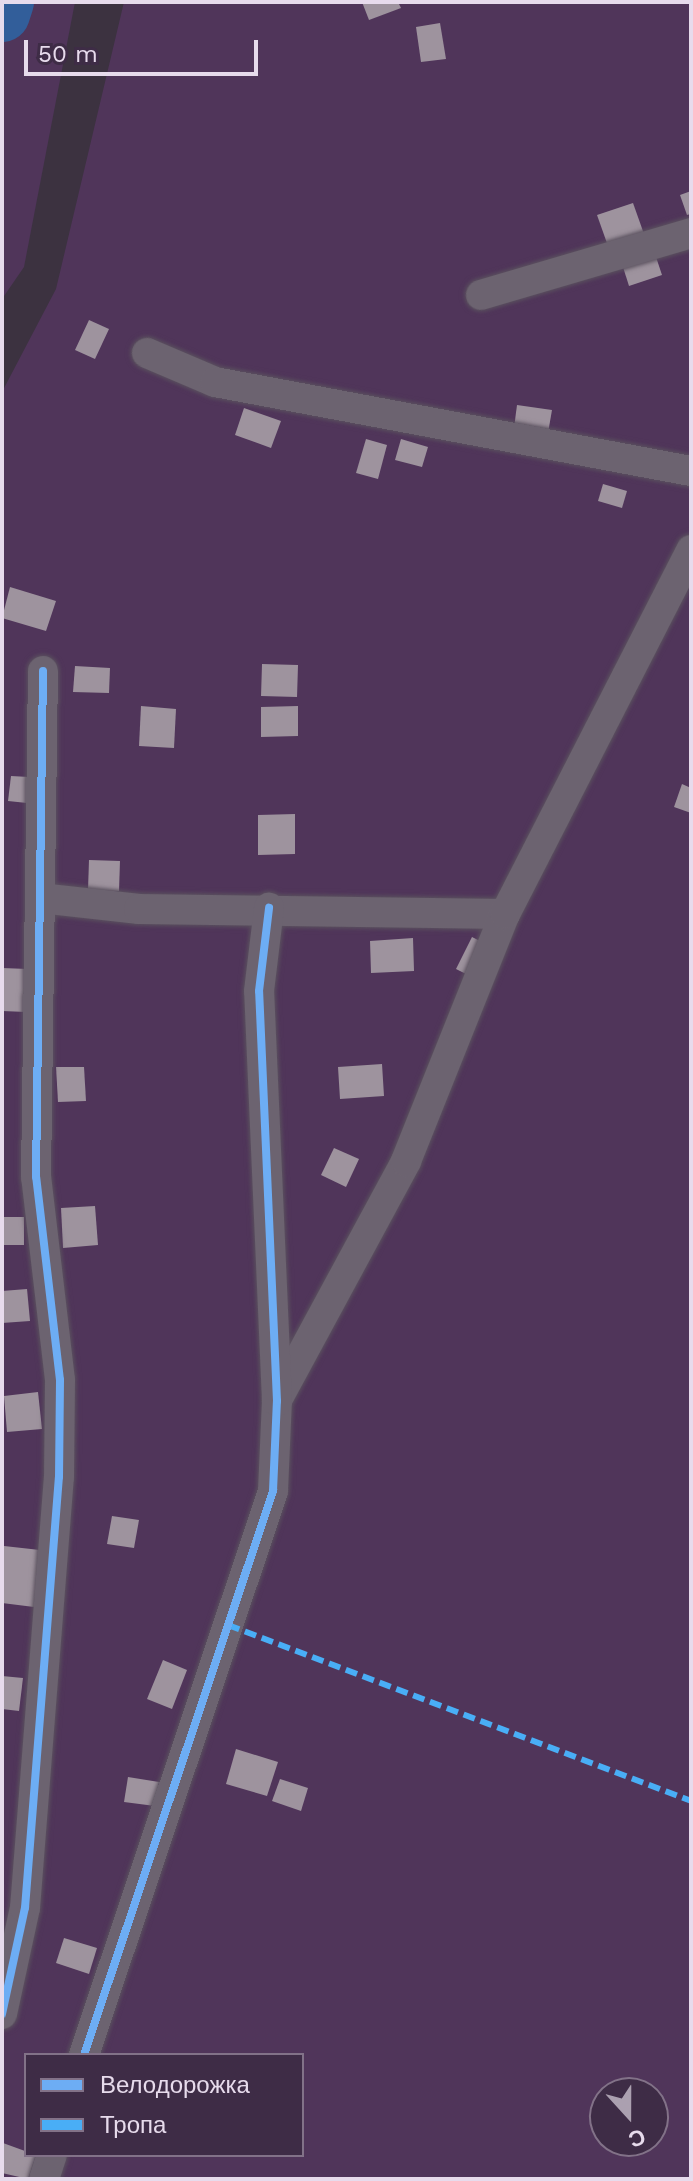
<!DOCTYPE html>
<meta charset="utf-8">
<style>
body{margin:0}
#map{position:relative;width:693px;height:2181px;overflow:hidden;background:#3c3240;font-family:"Work Sans",sans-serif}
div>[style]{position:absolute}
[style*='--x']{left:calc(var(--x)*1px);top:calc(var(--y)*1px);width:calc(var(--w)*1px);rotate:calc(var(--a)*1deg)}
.green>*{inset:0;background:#50355a}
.river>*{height:56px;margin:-28px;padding:0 28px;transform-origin:28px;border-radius:28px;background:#325e9a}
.building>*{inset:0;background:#9e939e}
.roads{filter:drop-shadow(0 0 2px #5a515e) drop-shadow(0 0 2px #5a515e)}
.street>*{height:30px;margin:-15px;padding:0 15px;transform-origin:15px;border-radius:15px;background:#6c6370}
.quiet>*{height:6px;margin-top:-3px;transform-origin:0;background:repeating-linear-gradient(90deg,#49aef6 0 12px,transparent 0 18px)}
.cycleway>*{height:8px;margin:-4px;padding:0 4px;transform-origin:4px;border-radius:4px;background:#6dadf4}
span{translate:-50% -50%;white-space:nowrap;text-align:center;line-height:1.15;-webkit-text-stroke:8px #3e2c46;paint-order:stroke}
.frame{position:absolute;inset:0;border:4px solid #e7dbec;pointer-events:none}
.legend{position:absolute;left:24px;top:2053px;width:280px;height:104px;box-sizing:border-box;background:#3e2c46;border:2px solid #827288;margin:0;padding:10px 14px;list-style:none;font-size:24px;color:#e7dbec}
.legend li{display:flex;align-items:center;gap:16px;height:40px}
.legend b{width:40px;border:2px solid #827288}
.north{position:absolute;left:589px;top:2077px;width:80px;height:80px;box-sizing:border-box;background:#3e2c46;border:2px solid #827288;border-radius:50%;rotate:159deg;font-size:22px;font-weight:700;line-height:32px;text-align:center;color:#e7dbec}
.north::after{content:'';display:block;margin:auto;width:28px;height:36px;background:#aba0b0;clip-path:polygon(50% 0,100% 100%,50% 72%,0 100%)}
.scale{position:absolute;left:24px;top:40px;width:234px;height:36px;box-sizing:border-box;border:4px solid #e7dbec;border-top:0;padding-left:10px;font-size:24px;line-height:28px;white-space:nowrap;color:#e7dbec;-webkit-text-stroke:6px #3e2c46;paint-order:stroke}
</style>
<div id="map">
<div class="green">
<i style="clip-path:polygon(2px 2px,75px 2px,24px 267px,2px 299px)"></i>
<i style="clip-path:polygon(evenodd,124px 2px,691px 2px,691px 2179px,2px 2179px,2px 392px,56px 289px,124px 2px,26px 2055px,302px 2055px,302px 2155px,26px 2155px,26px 2055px,124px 2px,605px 2093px,653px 2093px,653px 2141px,605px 2141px,605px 2093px)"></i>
</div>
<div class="river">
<i style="--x:2;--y:14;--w:13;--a:-72"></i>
</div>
<div class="building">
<i style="clip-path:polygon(362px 2px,398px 2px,401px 8px,369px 20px)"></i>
<i style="clip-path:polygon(440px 23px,446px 59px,421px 62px,416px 27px)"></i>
<i style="clip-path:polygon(691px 191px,691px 214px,687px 215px,680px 195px)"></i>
<i style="clip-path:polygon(633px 203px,644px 234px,608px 246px,597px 215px)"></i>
<i style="clip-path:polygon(656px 257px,662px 275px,629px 286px,623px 267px)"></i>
<i style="clip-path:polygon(89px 320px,109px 329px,95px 359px,75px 350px)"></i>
<i style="clip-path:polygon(517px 405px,552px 410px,548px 433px,514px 428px)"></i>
<i style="clip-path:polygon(244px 408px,281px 421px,271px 448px,235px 435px)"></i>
<i style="clip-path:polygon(366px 439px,387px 445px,378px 479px,356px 473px)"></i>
<i style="clip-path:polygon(401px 439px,428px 447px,422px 467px,395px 460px)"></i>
<i style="clip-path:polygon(603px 484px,627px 491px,622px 508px,598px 501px)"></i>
<i style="clip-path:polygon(10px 587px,56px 601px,46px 631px,2px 618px)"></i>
<i style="clip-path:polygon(262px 664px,298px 665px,297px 697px,261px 696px)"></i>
<i style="clip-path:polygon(75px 666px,110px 668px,109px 693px,73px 692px)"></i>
<i style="clip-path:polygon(141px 706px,176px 709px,174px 748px,139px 746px)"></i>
<i style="clip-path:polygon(298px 706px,298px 736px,261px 737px,261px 707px)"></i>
<i style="clip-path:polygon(11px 776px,29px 777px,27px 803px,8px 801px)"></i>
<i style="clip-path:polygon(682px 784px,691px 788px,691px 813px,674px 807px)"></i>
<i style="clip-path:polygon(295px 814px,295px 854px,258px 855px,258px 815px)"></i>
<i style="clip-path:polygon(89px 860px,120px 861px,119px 891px,88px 890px)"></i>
<i style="clip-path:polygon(472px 937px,486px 944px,470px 976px,456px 969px)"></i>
<i style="clip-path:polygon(413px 938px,414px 971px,371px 973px,370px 941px)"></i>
<i style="clip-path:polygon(2px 968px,28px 969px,26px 1012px,2px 1011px)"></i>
<i style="clip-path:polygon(382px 1064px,384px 1096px,340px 1099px,338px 1067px)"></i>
<i style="clip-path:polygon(56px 1067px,84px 1067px,86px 1101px,58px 1102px)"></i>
<i style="clip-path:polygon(334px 1148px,359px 1159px,346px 1187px,321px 1175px)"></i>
<i style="clip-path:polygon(95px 1206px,98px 1245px,63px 1248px,61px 1208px)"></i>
<i style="clip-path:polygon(2px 1217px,24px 1217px,24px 1245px,2px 1245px)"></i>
<i style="clip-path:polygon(27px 1289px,30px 1321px,2px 1323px,2px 1291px)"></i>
<i style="clip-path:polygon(38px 1392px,42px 1429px,7px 1432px,4px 1396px)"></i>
<i style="clip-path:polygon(112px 1516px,139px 1520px,134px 1548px,107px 1544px)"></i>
<i style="clip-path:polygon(4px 1546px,40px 1550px,34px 1607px,2px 1603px)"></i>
<i style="clip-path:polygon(163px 1660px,187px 1670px,172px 1709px,147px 1699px)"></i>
<i style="clip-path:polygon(2px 1676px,23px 1678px,19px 1711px,2px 1709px)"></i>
<i style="clip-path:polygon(236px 1749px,278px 1762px,267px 1796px,226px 1784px)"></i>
<i style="clip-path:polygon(128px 1777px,159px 1782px,155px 1806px,124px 1802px)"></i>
<i style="clip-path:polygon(280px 1779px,308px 1788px,301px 1811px,272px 1801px)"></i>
<i style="clip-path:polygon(64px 1938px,97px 1948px,89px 1974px,56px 1963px)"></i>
<i style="clip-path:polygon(3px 2143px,36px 2155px,28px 2179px,2px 2173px)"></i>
</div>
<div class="roads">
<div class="street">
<i style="--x:481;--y:295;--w:219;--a:-16.4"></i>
<i style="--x:147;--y:353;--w:74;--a:23.1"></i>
<i style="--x:215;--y:382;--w:484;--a:10.6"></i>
<i style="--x:40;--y:898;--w:100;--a:6.3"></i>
<i style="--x:139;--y:909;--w:366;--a:0.8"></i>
<i style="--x:277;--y:1400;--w:272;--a:-61.6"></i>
<i style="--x:406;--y:1161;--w:266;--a:-68.2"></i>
<i style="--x:505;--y:914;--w:409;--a:-62.9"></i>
<i style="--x:2;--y:2014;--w:108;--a:-77.8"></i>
<i style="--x:25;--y:1908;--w:432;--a:-85.5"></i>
<i style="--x:59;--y:1477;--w:97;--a:-89.4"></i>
<i style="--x:60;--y:1380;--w:204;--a:-96.7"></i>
<i style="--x:36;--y:1177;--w:506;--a:-89.21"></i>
<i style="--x:84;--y:2055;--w:595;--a:-71.47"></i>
<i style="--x:273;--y:1491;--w:90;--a:-87.5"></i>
<i style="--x:277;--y:1401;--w:410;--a:-92.5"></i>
<i style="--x:259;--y:991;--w:84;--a:-83.1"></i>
<i style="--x:44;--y:2179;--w:25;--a:-72"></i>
</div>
</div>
<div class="quiet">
<i style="--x:228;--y:1625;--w:495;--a:20.8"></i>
</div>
<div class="cycleway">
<i style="--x:2;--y:2014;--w:108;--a:-77.8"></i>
<i style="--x:25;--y:1908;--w:432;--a:-85.5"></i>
<i style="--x:59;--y:1477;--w:97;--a:-89.4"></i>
<i style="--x:60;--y:1380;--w:204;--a:-96.7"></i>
<i style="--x:36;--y:1177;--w:506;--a:-89.21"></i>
<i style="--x:84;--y:2055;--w:595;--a:-71.47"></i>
<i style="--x:273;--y:1491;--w:90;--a:-87.5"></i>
<i style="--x:277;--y:1401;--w:410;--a:-92.5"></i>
<i style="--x:259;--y:991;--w:84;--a:-83.1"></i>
</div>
<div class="frame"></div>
<ul class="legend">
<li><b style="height:10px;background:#6dadf4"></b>Велодорожка</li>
<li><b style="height:10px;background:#49aef6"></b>Тропа</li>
</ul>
<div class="north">С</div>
<div class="scale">50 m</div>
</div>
